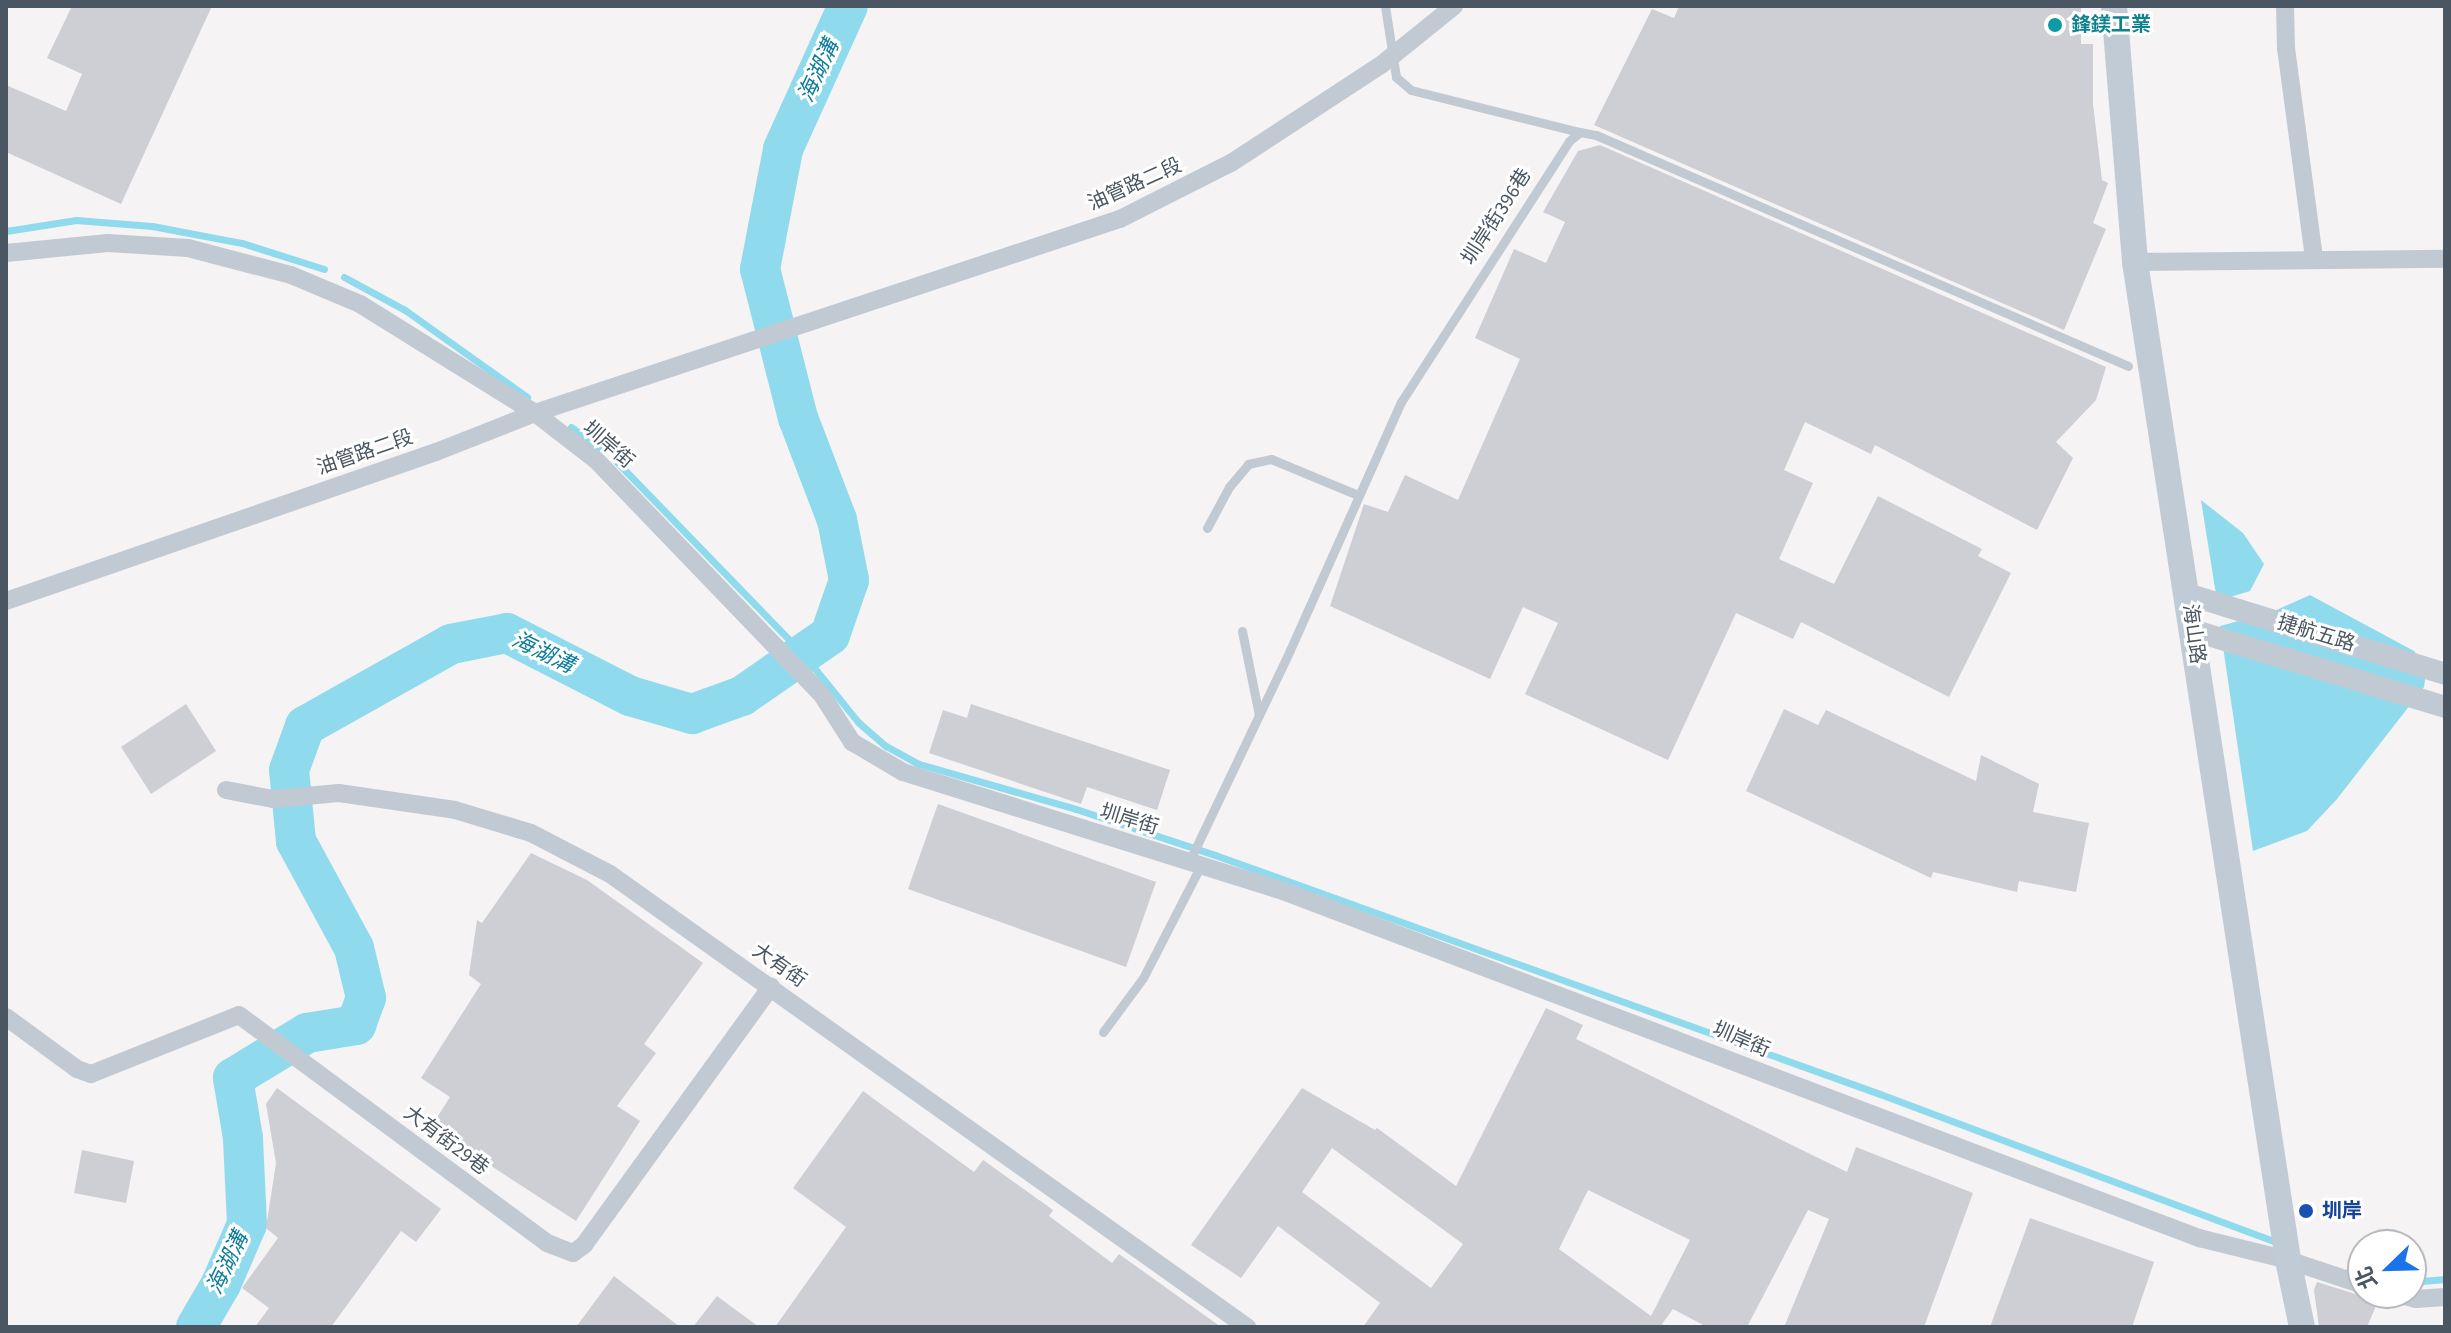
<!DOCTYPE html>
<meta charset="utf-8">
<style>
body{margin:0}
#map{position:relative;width:2451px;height:1333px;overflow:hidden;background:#f5f3f3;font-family:"Source Sans 3","Noto Sans TC",sans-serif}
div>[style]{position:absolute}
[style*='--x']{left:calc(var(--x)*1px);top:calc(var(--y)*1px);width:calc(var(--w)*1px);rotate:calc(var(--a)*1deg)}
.water>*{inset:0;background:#90daee}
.stream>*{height:7px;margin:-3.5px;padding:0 3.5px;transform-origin:3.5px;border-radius:3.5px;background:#90daee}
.river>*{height:40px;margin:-20px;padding:0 20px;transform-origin:20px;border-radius:20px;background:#90daee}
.building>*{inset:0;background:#cdcfd5}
.service>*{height:9px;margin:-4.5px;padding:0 4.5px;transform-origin:4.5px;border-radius:4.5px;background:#c1cad2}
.minor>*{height:18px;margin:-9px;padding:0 9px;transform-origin:9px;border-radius:9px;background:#c1cad2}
.tertiary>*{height:22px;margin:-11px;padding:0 11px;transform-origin:11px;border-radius:11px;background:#c1cad2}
.secondary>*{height:26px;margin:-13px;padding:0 13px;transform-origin:13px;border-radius:13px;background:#c1cbd6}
.dots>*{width:22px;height:22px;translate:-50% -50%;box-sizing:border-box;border:4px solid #fff;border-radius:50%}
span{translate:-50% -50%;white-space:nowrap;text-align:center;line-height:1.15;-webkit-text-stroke:6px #fff;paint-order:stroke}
.culture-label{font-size:20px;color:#0d838f;font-weight:700}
.left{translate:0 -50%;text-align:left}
.street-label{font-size:20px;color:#4a5661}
.transit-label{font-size:20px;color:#164399;font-weight:700}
.water-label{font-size:22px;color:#0c7c9b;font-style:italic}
.frame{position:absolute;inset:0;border:8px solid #4a5661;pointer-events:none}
.north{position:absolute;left:2347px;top:1229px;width:80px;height:80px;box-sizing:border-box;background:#fff;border:2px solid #b7bbc0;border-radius:50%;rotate:247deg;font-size:22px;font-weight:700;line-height:32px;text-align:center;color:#4a5661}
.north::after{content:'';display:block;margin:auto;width:28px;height:36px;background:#1a73e8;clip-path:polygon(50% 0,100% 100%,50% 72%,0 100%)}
</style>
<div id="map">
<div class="water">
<i style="clip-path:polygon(2201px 500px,2243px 533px,2264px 564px,2250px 591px,2217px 601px)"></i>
<i style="clip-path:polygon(2310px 595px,2414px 651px,2427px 666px,2424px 687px,2337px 799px,2307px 831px,2253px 851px,2220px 626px,2272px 612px)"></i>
</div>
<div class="stream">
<i style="--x:6;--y:231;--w:71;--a:-8.9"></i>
<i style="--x:76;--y:220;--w:76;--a:4.5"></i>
<i style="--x:152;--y:226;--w:92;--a:10.7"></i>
<i style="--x:242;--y:243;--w:86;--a:17.6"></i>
<i style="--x:344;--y:277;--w:69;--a:28.4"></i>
<i style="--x:405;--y:310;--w:150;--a:35.5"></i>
<i style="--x:571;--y:427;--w:39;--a:36"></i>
<i style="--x:615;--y:460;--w:270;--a:45.9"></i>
<i style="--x:803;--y:654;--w:87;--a:51"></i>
<i style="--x:858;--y:722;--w:37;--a:41"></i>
<i style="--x:886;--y:746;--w:38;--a:29"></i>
<i style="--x:919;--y:764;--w:163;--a:16"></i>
<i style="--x:1076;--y:809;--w:146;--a:18.3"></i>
<i style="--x:1215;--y:855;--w:707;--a:19.77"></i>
<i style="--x:1880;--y:1094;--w:425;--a:20.5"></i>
<i style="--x:2411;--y:1282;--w:34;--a:-5"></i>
</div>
<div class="river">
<i style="--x:196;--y:1327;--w:50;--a:-59.8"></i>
<i style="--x:221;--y:1284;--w:65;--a:-66.6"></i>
<i style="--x:247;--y:1224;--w:86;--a:-92.7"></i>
<i style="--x:243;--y:1138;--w:61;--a:-99.5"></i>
<i style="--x:233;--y:1078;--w:87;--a:-31.3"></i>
<i style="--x:307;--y:1033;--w:50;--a:-9.3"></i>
<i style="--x:356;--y:1025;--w:29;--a:-70"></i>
<i style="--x:366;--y:998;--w:51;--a:-103.5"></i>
<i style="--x:354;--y:948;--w:122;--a:-118.5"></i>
<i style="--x:296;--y:841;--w:71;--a:-95.6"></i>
<i style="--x:289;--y:770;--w:47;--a:-70"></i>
<i style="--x:305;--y:726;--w:167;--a:-29.3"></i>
<i style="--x:451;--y:644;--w:57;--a:-11.1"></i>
<i style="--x:507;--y:633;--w:138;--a:27.1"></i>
<i style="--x:630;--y:696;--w:65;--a:16.2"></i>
<i style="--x:692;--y:714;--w:53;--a:-19.8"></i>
<i style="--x:742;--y:696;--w:107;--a:-34.7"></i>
<i style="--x:830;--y:635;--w:58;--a:-70.9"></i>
<i style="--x:849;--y:580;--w:61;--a:-101.3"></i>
<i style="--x:837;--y:520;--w:109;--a:-110.9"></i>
<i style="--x:798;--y:418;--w:154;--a:-104.3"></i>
<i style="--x:760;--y:269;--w:122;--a:-79.1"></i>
<i style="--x:783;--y:149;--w:157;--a:-65.6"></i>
</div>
<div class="building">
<i style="clip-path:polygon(72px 6px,212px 6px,121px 204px,6px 152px,6px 85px,66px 111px,82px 74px,47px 58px)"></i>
<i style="clip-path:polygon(1679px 6px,2081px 6px,2081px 44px,2093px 44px,2093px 104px,2102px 180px,2108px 183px,2093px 223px,2106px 229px,2064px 330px,1594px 125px,1652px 9px,1674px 18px)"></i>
<i style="clip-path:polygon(1600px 145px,2106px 367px,2096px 400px,2056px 442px,2073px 458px,2037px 530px,1875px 445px,1871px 454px,1805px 422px,1784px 470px,1813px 483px,1779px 559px,1834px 584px,1878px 496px,1982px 549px,1978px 556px,2011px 573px,1949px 697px,1801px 622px,1793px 639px,1736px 613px,1668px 760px,1525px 694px,1558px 623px,1523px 607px,1490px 679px,1330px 606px,1364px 504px,1388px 512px,1405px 475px,1458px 500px,1520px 359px,1475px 338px,1514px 249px,1546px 263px,1565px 222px,1543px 212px,1578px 151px)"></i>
<i style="clip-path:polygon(186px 704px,216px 751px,151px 794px,121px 747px)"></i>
<i style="clip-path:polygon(971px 704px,1170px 770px,1157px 810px,1087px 787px,1081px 804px,929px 753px,943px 710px,967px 718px)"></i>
<i style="clip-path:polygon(1784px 709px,1818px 725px,1826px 710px,1976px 781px,1981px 755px,2039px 784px,2033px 812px,2089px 823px,2076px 892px,2019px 881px,2017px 892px,1933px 872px,1931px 878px,1746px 791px)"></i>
<i style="clip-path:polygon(938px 804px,1156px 882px,1126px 967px,908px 889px)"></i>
<i style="clip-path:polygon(531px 853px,587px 880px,703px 963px,644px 1044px,656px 1053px,617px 1106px,640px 1121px,576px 1221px,431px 1127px,450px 1097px,421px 1078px,481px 984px,469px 975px,477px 920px,482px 923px)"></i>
<i style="clip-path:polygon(evenodd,1546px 1008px,1583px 1025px,1576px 1039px,1847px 1172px,1856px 1147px,1973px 1193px,1924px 1327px,1784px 1327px,1829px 1219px,1808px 1210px,1747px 1327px,1707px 1327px,1673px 1309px,1662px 1324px,1666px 1327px,1363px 1327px,1380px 1303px,1278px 1226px,1241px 1278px,1191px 1245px,1302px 1088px,1375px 1130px,1377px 1128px,1456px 1186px,1546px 1008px,1332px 1148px,1463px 1244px,1431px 1288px,1302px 1192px,1332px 1148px,1546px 1008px,1588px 1190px,1690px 1240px,1651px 1316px,1559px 1249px,1588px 1190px)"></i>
<i style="clip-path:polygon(277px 1088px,441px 1209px,416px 1242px,401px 1231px,331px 1327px,255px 1327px,269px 1308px,242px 1288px,278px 1238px,266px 1228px,276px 1163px,266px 1104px)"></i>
<i style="clip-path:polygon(863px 1091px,974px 1172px,983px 1160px,1053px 1210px,1049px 1216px,1112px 1263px,1119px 1254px,1221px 1327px,775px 1327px,846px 1227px,793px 1188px)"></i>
<i style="clip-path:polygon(82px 1150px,134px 1161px,126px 1203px,74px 1193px)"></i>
<i style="clip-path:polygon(2030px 1218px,2154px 1262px,2132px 1327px,1990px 1327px)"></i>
<i style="clip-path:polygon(614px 1276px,680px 1327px,576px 1327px)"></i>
<i style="clip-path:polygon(2317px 1282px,2378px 1301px,2367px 1327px,2319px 1327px,2314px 1290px)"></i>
<i style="clip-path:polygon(717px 1296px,759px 1327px,693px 1327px)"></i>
</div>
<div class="service">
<i style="--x:1385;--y:6;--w:72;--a:81.2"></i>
<i style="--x:1396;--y:77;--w:20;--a:41"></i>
<i style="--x:1411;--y:90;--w:174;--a:14"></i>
<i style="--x:1207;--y:528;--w:47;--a:-61.8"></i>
<i style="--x:1229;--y:487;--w:30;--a:-50"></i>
<i style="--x:1248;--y:464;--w:24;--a:-12"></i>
<i style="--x:1271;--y:459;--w:94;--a:22.5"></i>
<i style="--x:1242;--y:631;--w:86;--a:78.6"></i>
<i style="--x:1189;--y:862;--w:235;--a:-64.5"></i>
<i style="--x:1290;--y:650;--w:272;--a:-65.9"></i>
<i style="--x:1401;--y:402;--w:310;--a:-57.2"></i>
<i style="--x:1569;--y:141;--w:14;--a:-39"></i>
<i style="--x:1580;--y:132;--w:16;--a:11"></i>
<i style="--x:1596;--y:135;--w:580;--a:23.47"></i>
<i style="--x:1103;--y:1032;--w:67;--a:-53.5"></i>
<i style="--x:1143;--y:978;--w:127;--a:-62.8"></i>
</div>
<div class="minor">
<i style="--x:2285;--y:6;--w:42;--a:88.6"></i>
<i style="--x:2286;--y:48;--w:212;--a:82.4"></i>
<i style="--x:6;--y:253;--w:102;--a:-5.6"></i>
<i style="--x:108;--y:243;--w:80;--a:3.6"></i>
<i style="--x:188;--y:248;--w:106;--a:14.7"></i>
<i style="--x:291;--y:275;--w:75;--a:22.8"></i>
<i style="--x:360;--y:304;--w:206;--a:31.9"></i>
<i style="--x:535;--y:413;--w:78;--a:37.7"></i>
<i style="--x:597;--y:461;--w:325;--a:46.1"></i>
<i style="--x:822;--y:695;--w:56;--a:57.4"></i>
<i style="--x:852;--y:742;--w:59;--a:30.5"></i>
<i style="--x:903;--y:772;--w:398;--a:17.4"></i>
<i style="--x:1283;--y:891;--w:980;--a:20.75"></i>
<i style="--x:2199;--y:1238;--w:92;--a:13.9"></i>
<i style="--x:2288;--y:1260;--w:79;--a:18.4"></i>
<i style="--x:2135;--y:262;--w:310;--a:-0.6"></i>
<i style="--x:6;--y:601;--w:455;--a:-19.1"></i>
<i style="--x:436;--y:452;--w:106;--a:-21.5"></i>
<i style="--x:535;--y:413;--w:616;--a:-18.35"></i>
<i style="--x:1120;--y:219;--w:124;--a:-26.8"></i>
<i style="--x:1231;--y:163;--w:179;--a:-33.2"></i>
<i style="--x:1381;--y:65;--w:94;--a:-38.9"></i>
<i style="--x:226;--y:790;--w:48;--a:10.8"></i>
<i style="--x:273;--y:799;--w:66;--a:-5.2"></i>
<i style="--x:339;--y:793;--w:117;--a:8.3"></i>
<i style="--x:455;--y:810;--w:79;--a:16.8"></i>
<i style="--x:531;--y:833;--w:89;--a:27.4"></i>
<i style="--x:610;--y:874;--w:782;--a:35.42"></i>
<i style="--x:6;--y:1017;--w:88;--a:36.2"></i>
<i style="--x:77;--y:1069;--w:15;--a:20"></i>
<i style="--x:91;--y:1074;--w:159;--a:-21.7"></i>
<i style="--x:239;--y:1015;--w:383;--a:36.5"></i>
<i style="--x:547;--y:1243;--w:28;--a:21"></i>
<i style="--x:573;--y:1253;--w:14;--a:-36"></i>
<i style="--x:584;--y:1245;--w:319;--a:-54.1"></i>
<i style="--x:2392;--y:1293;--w:25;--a:14"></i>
<i style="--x:2416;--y:1299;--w:29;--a:-4"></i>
</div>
<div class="tertiary">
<i style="--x:2187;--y:594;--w:270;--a:17.2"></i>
<i style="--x:2192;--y:630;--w:264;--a:16.9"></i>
</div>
<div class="secondary">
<i style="--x:2114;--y:6;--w:257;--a:85.3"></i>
<i style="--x:2135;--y:262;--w:1010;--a:81.28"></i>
<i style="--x:2288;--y:1260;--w:68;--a:78.2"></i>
</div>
<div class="dots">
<i style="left:2055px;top:25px;background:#0f9aa8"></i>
<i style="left:2306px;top:1211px;background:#1a4fb4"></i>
</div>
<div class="culture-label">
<span class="left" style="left:2071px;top:25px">鋒鎂工業</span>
</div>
<div class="street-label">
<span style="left:1135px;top:185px;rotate:-24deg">油管路二段</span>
<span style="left:1497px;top:217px;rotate:-57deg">圳岸街396巷</span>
<span style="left:608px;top:445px;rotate:41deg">圳岸街</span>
<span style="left:365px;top:453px;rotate:-19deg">油管路二段</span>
<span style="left:2193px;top:634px;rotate:82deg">海山路</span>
<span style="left:2316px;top:634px;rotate:17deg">捷航五路</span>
<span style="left:1129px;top:820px;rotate:17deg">圳岸街</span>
<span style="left:779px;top:966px;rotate:35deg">大有街</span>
<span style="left:1741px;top:1040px;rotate:23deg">圳岸街</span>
<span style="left:446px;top:1141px;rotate:37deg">大有街29巷</span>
</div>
<div class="transit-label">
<span class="left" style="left:2322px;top:1211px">圳岸</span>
</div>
<div class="water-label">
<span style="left:819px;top:71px;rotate:-65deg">海湖溝</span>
<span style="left:543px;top:653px;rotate:26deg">海湖溝</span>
<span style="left:228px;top:1263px;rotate:-64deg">海湖溝</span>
</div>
<div class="frame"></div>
<div class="north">北</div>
</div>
